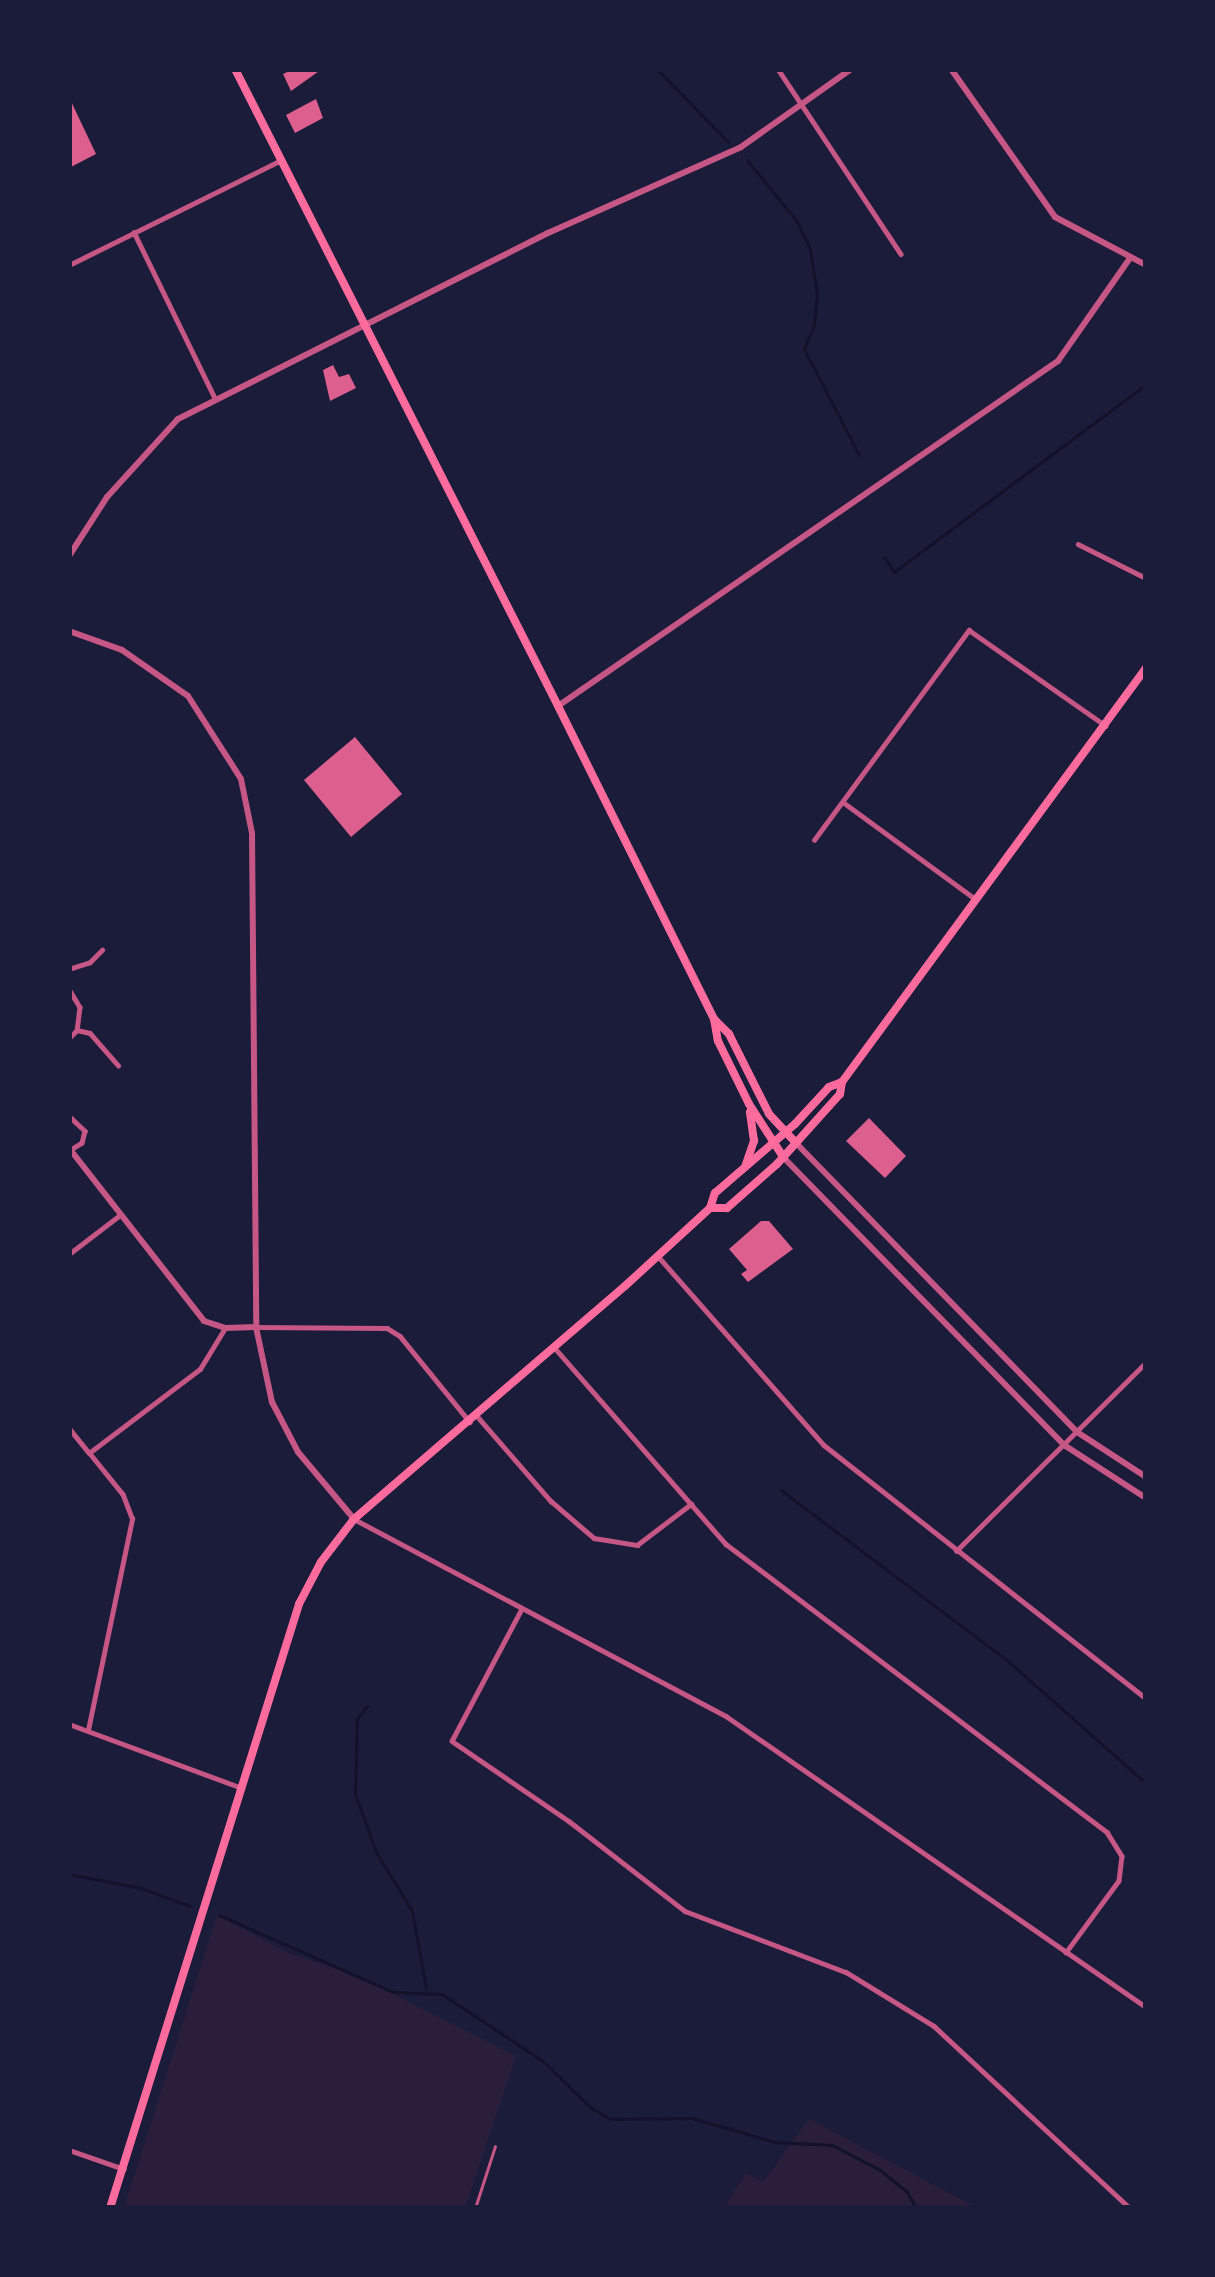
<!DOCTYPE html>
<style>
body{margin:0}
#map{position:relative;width:1215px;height:2277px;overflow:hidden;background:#1b1b3a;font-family:Roboto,sans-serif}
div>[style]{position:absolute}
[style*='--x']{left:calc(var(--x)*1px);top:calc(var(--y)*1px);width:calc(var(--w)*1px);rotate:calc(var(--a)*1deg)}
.green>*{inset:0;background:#2a1e3b}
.stream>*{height:3px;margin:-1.5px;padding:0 1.5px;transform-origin:1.5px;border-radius:1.5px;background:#12122b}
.building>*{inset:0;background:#dd5f8e}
.service>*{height:3px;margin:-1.5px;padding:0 1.5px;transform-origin:1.5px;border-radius:1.5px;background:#c65784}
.minor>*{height:4.5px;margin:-2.25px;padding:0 2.25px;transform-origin:2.25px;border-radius:2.25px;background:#c65784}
.tertiary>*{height:6px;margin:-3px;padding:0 3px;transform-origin:3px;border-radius:3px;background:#c65784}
.primary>*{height:8px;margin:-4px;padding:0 4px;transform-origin:4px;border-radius:4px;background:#ff6b9d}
span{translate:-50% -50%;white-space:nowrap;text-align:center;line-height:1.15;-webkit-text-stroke:9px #1b1b3a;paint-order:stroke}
.frame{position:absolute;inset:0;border:72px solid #1b1b3a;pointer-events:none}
</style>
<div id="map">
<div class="green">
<i style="clip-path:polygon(217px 1915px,288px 1953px,356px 1975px,516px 2056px,465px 2208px,124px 2208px)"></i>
<i style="clip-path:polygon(809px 2119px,978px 2208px,724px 2208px,746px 2173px,763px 2182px)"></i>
</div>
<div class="stream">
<i style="--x:657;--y:69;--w:102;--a:45.8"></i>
<i style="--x:747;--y:160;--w:77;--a:50.8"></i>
<i style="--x:796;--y:220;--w:32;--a:64"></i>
<i style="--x:810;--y:249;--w:47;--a:81.3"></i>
<i style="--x:817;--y:295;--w:30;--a:96"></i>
<i style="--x:814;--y:325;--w:26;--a:113"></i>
<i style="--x:804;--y:349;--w:119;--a:62.6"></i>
<i style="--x:884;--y:557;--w:18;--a:56"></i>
<i style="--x:894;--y:572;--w:314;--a:-36.7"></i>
<i style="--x:781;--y:1490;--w:286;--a:37"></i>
<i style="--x:1009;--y:1662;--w:183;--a:41.5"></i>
<i style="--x:367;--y:1706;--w:16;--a:128"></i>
<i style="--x:357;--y:1719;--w:75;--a:91.5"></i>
<i style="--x:355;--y:1794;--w:62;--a:70.1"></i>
<i style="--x:376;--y:1852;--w:69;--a:58.6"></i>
<i style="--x:412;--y:1911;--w:78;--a:79.7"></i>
<i style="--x:69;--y:1874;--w:73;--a:11"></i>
<i style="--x:141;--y:1888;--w:52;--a:20.2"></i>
<i style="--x:219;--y:1915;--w:190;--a:23.9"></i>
<i style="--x:393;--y:1992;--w:49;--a:2.3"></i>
<i style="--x:442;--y:1994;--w:121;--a:33.6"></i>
<i style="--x:543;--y:2061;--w:67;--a:44.4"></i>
<i style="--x:591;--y:2108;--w:23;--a:29"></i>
<i style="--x:611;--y:2119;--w:81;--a:-0.7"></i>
<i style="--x:692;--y:2118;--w:86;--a:16.1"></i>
<i style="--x:775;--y:2142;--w:57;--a:3"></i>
<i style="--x:832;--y:2145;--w:54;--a:27.5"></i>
<i style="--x:880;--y:2170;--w:35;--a:39"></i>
<i style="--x:907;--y:2192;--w:18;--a:61"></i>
</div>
<div class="building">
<i style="clip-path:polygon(294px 69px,322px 69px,291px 91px,283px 74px)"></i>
<i style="clip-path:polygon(69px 97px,96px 154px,69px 168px)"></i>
<i style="clip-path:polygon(316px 99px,323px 118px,295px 133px,286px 115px)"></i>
<i style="clip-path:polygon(333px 365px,339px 377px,349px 374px,356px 388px,330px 401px,323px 370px)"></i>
<i style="clip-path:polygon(355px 737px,402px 794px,351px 837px,304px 780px)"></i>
<i style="clip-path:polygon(869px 1118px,906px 1156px,885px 1178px,846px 1141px)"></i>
<i style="clip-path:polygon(761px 1221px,769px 1221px,793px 1249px,748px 1282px,741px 1274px,747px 1270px,729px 1249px)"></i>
</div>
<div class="service">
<i style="--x:475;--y:2208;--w:65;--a:-72.1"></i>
</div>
<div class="minor">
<i style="--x:778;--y:69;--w:222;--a:56.4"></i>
<i style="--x:134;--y:232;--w:185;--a:64"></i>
<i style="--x:69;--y:265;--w:234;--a:-26.3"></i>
<i style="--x:1078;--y:544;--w:76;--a:26.6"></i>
<i style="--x:843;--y:802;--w:162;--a:36.2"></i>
<i style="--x:814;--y:840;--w:261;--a:-53.6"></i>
<i style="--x:969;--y:630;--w:167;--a:35"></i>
<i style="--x:69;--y:969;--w:22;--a:-18"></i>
<i style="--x:90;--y:962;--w:17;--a:-45"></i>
<i style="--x:69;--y:989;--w:21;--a:59"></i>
<i style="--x:80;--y:1007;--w:23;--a:97"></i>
<i style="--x:69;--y:1038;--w:11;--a:-45"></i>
<i style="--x:77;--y:1030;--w:13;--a:13"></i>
<i style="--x:90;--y:1033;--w:43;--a:48.8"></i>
<i style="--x:69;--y:1116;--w:22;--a:43"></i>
<i style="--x:85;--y:1131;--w:12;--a:104"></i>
<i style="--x:82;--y:1143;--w:13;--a:148"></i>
<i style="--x:69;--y:1254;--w:64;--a:-37.4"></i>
<i style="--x:657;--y:1255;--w:253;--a:48.7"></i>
<i style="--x:824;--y:1445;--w:410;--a:38.2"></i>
<i style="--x:256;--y:1327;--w:131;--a:0.4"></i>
<i style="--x:387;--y:1328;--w:15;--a:32"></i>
<i style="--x:400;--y:1336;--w:111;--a:50.9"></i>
<i style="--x:554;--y:1347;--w:262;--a:48.9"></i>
<i style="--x:726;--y:1544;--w:478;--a:37.1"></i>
<i style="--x:1107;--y:1832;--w:28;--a:58"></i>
<i style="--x:1122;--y:1856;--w:25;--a:97"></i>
<i style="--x:1119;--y:1881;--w:89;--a:126.4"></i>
<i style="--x:477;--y:1416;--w:113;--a:49"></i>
<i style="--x:551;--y:1501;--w:57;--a:40.7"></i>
<i style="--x:594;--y:1538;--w:44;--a:9.2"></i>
<i style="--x:637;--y:1545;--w:68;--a:-37.2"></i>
<i style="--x:69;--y:1428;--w:32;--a:51"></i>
<i style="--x:354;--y:1519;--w:421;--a:27.9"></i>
<i style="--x:726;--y:1716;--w:511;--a:34.72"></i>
<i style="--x:956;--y:1551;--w:268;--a:-44.8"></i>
<i style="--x:522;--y:1609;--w:149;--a:117.9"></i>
<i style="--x:452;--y:1741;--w:142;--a:34.4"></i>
<i style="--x:569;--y:1821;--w:147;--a:37.8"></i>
<i style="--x:685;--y:1911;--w:172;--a:20.8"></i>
<i style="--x:846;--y:1972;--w:103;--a:31.5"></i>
<i style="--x:934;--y:2026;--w:267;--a:42.9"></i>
<i style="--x:69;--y:1724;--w:184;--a:20.3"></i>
<i style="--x:88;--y:1730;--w:216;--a:-78.2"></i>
<i style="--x:132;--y:1519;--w:26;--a:-111"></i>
<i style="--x:123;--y:1495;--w:54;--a:-129"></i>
<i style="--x:89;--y:1453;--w:139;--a:-37.1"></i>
<i style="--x:200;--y:1369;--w:48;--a:-58.6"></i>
<i style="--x:69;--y:2150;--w:58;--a:19.1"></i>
</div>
<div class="tertiary">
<i style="--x:951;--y:69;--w:181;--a:54.9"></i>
<i style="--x:1055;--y:217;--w:103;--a:27.8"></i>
<i style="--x:69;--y:556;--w:70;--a:-57.2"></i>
<i style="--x:107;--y:497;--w:105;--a:-47.7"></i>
<i style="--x:178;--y:419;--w:414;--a:-26.7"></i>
<i style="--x:548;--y:233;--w:211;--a:-24"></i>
<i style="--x:741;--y:147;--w:135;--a:-35.3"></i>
<i style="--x:69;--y:631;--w:56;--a:19.7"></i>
<i style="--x:122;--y:650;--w:80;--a:34.9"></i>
<i style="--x:188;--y:696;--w:98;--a:57.4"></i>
<i style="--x:241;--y:779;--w:55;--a:78.5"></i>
<i style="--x:252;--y:833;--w:494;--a:89.5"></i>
<i style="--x:256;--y:1327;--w:77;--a:78"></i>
<i style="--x:272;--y:1402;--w:56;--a:62.5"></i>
<i style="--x:298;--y:1452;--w:87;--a:50.1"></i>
<i style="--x:558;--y:706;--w:607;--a:-34.61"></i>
<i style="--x:1058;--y:361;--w:126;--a:-55"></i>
<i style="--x:796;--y:1143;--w:403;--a:45.8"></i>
<i style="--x:1077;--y:1432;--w:82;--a:33.1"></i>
<i style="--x:69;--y:1148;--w:219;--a:52"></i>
<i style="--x:204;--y:1321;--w:22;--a:18"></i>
<i style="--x:225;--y:1328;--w:31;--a:-2"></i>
<i style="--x:784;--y:1158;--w:401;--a:45.7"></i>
<i style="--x:1064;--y:1445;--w:98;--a:32.9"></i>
</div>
<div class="primary">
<i style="--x:235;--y:69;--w:714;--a:63.11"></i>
<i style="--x:558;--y:706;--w:350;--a:63.5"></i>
<i style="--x:714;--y:1019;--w:22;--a:80"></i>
<i style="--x:718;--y:1041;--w:70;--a:63.8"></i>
<i style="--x:749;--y:1104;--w:64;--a:57.1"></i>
<i style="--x:715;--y:1020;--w:20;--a:45"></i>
<i style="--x:729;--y:1034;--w:89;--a:63.4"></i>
<i style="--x:769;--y:1114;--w:40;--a:47"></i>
<i style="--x:745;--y:1167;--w:28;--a:-71"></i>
<i style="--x:754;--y:1141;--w:29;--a:-98"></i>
<i style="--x:710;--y:1208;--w:17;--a:0"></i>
<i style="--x:727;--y:1208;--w:67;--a:-41.3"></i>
<i style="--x:777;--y:1164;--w:94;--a:-48"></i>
<i style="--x:840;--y:1094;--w:12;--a:-81"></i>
<i style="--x:842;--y:1082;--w:514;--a:-53.71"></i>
<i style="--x:110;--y:2208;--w:633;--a:-72.62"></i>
<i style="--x:299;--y:1604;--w:47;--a:-62.4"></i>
<i style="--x:321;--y:1562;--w:54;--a:-52.5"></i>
<i style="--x:354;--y:1519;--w:357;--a:-40.7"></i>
<i style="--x:625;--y:1286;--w:115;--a:-42.5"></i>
<i style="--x:710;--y:1208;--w:16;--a:-72"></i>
<i style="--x:715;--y:1193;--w:106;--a:-40.8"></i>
<i style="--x:795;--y:1124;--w:50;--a:-47.4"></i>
<i style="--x:829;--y:1087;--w:14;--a:-21"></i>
</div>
<div class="frame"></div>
</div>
